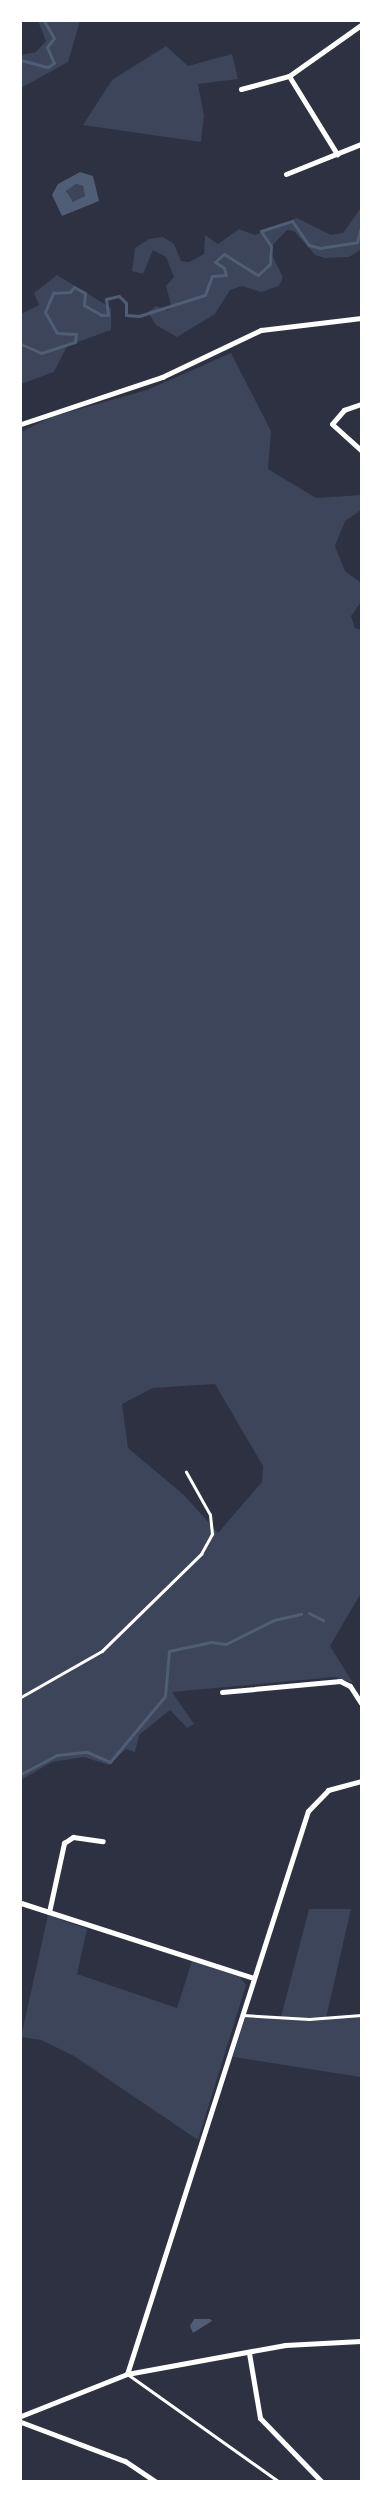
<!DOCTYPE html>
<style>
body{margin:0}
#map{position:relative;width:382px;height:2502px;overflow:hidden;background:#2d3142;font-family:"Source Sans 3",sans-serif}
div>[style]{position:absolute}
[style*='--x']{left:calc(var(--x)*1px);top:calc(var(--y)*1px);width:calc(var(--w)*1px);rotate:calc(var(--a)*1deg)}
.green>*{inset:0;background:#3c4559}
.round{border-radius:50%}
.water>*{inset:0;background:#4f5d75}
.stream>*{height:3px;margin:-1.5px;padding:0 1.5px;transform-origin:1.5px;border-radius:1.5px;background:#4f5d75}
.service>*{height:2.5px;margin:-1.25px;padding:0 1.25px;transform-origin:1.25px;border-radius:1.25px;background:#fff}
.minor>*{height:5px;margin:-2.5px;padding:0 2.5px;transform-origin:2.5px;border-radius:2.5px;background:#fff}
span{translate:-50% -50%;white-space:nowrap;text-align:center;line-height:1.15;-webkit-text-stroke:5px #fff;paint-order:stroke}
.frame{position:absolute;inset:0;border:22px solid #fff;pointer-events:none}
</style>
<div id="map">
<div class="green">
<i style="clip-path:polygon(38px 21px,80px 21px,68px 62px,21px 88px,21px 55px,36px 52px,46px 41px)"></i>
<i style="clip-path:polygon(166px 46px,188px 66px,232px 54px,238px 79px,198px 84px,204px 115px,201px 142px,83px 125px,112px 80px)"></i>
<i class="round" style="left:67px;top:184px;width:18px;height:18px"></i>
<i style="clip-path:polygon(361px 208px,360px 250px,349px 257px,325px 258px,315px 255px,294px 231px,287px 230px,269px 249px,283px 277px,279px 286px,261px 292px,242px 286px,230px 290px,215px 314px,177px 337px,156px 325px,148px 312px,156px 306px,168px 311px,171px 305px,166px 286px,174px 277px,166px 257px,153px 250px,143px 274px,132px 271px,135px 248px,149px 239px,163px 237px,174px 244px,181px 261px,189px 262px,204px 254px,205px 235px,218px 244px,239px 229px,255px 235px,297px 218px,331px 235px,343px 233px)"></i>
<i style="clip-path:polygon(57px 275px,111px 308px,111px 330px,67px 346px,54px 372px,21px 384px,21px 314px,39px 305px,34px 293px)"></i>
<i style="clip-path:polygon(evenodd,231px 353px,271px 431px,268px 469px,316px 498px,361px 495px,361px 510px,345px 521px,335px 546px,345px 571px,361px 583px,361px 602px,351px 616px,355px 628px,361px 630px,361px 1593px,330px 1646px,353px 1683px,335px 1677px,172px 1692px,194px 1724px,187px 1728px,170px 1710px,139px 1735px,135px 1752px,126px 1749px,109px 1765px,84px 1757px,52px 1762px,21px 1780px,21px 432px,51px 417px,147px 390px,231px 353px,215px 1384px,263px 1466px,262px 1482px,218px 1533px,184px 1495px,128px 1448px,122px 1404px,153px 1388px,215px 1384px)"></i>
<i style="clip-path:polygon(309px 1909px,351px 1909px,326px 2018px,360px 2015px,360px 2077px,233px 2057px,246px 2015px,281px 2017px)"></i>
<i style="clip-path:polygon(48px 1915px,87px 1929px,77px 1974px,177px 2008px,192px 1961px,240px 1977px,246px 1985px,198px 2140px,74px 2056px,41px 2040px,21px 2037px)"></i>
</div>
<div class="water">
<i style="clip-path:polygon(evenodd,80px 172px,93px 176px,99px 201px,62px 216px,52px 195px,58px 184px,80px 172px,76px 184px,83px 186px,85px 196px,73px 202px,66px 191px,76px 184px)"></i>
<i style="clip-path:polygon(194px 2319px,210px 2319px,212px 2321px,193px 2333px,190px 2326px)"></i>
</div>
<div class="stream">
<i style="--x:21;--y:60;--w:28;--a:15"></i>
<i style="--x:48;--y:67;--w:7;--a:-34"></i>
<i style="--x:54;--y:63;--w:17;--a:-114"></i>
<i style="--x:47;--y:47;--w:11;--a:-52"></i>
<i style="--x:54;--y:38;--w:20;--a:-120"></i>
<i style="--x:21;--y:344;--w:22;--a:24"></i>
<i style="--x:41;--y:353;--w:36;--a:-18"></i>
<i style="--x:75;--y:342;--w:8;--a:-83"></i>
<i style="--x:76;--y:334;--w:19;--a:-177"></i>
<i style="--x:57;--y:333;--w:24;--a:-120"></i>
<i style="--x:45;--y:312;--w:21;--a:-67"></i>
<i style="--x:53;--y:293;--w:17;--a:-3"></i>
<i style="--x:70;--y:292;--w:6;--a:-51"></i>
<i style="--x:74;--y:287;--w:13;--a:29"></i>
<i style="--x:85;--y:293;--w:12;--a:95"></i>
<i style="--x:84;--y:305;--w:20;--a:30"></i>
<i style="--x:101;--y:315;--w:7;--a:0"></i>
<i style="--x:108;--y:315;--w:16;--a:-97"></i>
<i style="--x:106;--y:299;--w:13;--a:-13"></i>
<i style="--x:119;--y:296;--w:10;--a:45"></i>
<i style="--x:126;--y:303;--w:12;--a:90"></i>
<i style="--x:126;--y:315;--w:13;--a:4"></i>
<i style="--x:139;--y:316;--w:69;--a:-17.7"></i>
<i style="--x:205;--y:295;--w:20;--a:-70"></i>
<i style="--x:212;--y:276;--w:14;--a:-4"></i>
<i style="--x:226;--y:275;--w:7;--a:-106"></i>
<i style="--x:224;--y:268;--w:11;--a:-146"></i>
<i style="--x:215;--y:262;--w:12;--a:-42"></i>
<i style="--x:224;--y:254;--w:40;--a:32"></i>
<i style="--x:258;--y:275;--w:16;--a:-43"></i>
<i style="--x:270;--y:264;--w:18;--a:-87"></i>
<i style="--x:271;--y:246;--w:18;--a:-124"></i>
<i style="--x:261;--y:231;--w:33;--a:-18"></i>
<i style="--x:292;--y:221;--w:29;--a:55"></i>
<i style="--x:309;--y:245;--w:11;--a:15"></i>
<i style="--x:320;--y:248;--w:37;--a:-9"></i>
<i style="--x:357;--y:242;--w:16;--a:-75"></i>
<i style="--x:309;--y:1613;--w:16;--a:27"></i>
<i style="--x:21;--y:1774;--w:40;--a:-28"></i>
<i style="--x:56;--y:1755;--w:31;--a:-6"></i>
<i style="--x:87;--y:1752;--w:25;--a:23"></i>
<i style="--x:110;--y:1762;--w:86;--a:-50.2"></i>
<i style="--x:165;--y:1696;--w:45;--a:-84.9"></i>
<i style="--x:169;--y:1651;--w:43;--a:-12.1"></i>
<i style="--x:211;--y:1642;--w:15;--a:8"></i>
<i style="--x:226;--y:1644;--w:54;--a:-26.6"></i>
<i style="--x:274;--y:1620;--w:28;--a:-13"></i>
</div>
<div class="service">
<i style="--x:21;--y:1697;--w:93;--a:-29.6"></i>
<i style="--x:102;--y:1651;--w:139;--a:-44.4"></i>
<i style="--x:201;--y:1554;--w:23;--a:-61"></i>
<i style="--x:212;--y:1534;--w:19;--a:-96"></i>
<i style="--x:210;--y:1515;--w:49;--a:-119.2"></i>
<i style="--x:243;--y:2015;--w:66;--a:3.5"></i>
<i style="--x:309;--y:2019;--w:52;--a:-4.4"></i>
<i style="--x:129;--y:2375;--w:183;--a:35.4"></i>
</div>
<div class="minor">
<i style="--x:289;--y:76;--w:88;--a:-35.3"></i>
<i style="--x:241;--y:89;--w:50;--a:-15.2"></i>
<i style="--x:289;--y:76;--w:92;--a:58.4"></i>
<i style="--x:286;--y:174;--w:81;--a:-21.8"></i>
<i style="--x:361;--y:404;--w:18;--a:161"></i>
<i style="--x:344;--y:410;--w:18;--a:131"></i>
<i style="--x:332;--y:424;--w:39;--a:42"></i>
<i style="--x:21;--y:424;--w:149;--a:-18.4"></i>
<i style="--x:162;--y:377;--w:110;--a:-25.4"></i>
<i style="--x:261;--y:330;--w:101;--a:-6.8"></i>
<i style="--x:222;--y:1692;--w:119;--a:-5.3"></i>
<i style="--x:340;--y:1681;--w:11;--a:27"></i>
<i style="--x:350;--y:1686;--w:20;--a:57"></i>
<i style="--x:21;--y:1903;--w:244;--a:17.9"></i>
<i style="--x:49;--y:1912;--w:71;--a:-77.7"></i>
<i style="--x:64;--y:1843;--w:11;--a:-34"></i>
<i style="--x:73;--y:1837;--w:30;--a:8"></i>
<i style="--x:249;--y:2353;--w:66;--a:80.4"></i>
<i style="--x:260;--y:2418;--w:88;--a:45.9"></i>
<i style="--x:127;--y:2374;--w:591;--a:-72.18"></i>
<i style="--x:308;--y:1811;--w:29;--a:-46"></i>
<i style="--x:328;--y:1790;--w:34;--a:-15"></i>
<i style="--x:21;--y:2416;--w:114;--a:-21.6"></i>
<i style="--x:127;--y:2374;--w:161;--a:-10.4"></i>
<i style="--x:285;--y:2345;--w:76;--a:-3"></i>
<i style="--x:21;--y:2422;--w:111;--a:20.6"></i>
<i style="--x:125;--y:2461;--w:36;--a:34"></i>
</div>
<div class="frame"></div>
</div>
